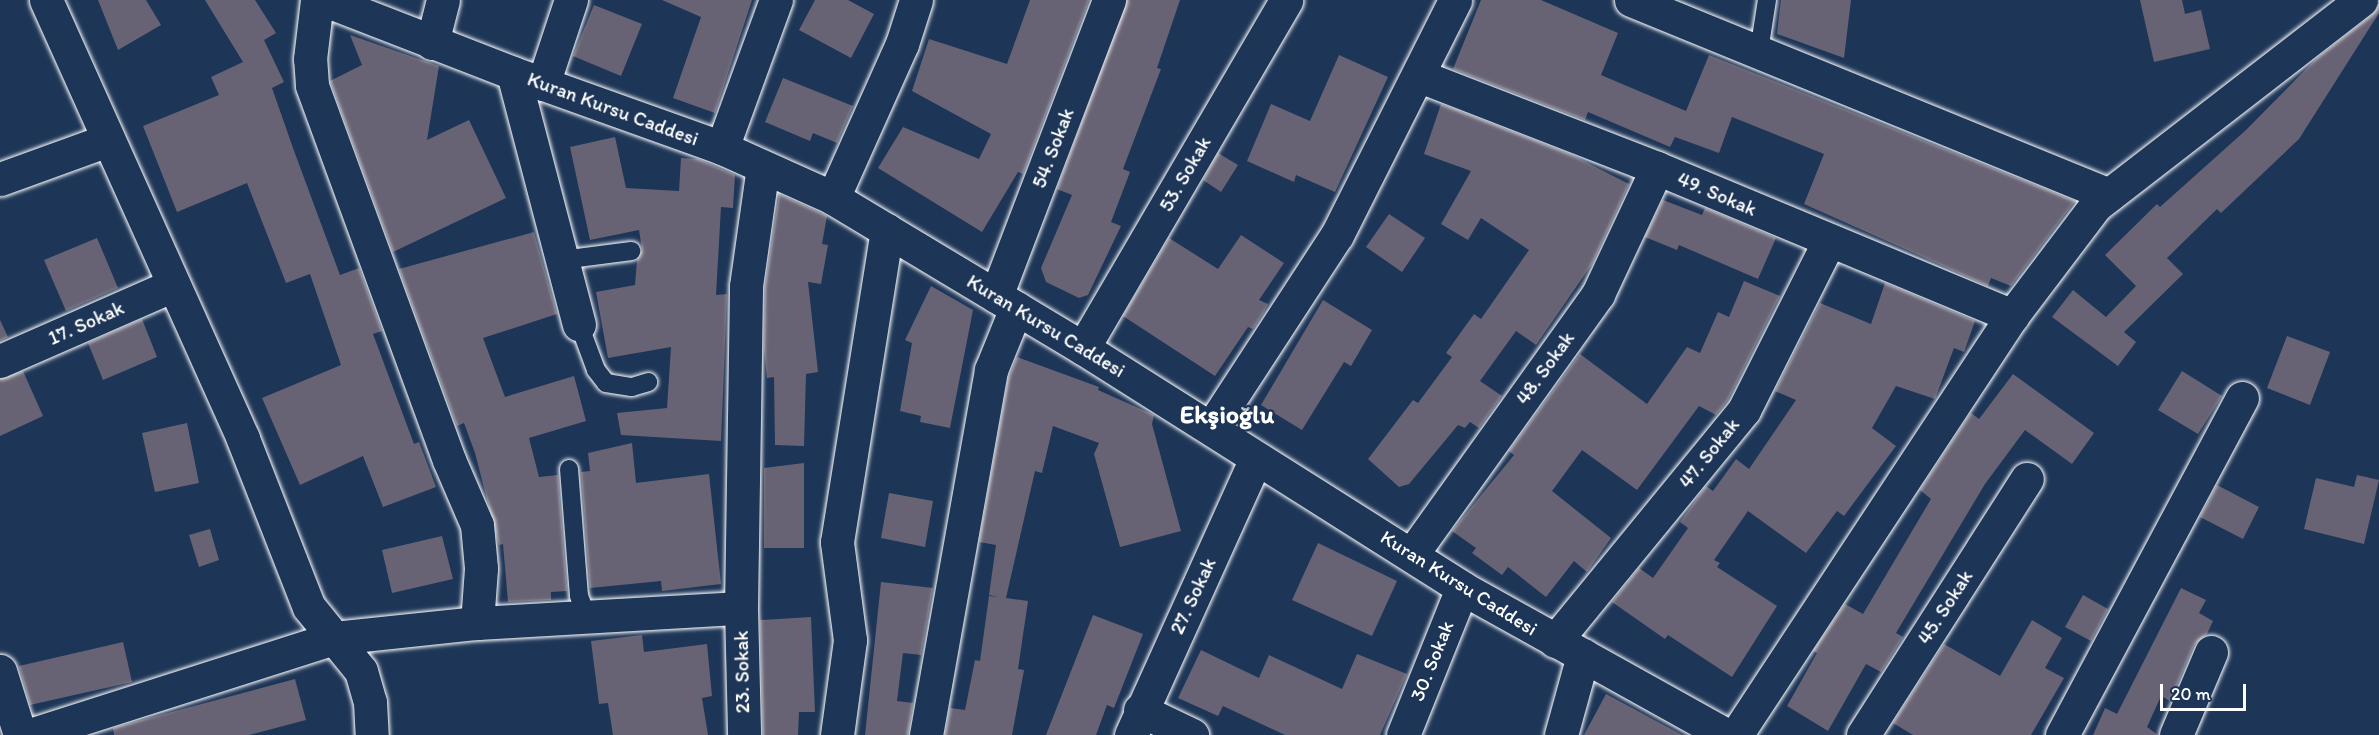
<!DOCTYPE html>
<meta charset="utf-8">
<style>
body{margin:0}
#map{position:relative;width:2379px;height:735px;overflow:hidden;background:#1d3557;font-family:Itim,sans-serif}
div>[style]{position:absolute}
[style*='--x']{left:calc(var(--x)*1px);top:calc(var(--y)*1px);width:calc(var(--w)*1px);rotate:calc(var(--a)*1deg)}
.building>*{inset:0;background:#686374}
.roads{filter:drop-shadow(0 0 2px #fff) drop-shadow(0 0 2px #fff)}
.lane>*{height:18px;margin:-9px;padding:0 9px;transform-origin:9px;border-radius:9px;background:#1d3557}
.street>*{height:33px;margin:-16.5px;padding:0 16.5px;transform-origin:16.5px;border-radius:16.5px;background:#1d3557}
.secondary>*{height:33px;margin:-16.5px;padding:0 16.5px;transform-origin:16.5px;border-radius:16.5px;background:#1d3557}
span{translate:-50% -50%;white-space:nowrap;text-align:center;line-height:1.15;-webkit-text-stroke:4.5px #1d3557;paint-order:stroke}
.street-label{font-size:20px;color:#fff}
.district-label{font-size:26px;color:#fff;font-weight:700}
.scale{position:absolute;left:2160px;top:684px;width:86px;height:27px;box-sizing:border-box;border:3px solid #fff;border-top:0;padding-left:8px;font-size:18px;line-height:21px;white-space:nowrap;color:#fff;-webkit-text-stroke:4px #1d3557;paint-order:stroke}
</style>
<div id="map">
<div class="building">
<i style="clip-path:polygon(98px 0,146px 0,161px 25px,118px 50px)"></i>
<i style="clip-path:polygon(205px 0,255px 0,276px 33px,264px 40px,284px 82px,272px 88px,293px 148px,340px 275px,359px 268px,382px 331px,373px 334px,414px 444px,419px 442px,436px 487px,383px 507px,363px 456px,300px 485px,262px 398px,341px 365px,310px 274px,286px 283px,247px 183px,177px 212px,143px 126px,219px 95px,211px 77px,243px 62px)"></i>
<i style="clip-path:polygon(662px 0,752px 0,715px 113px,673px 98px,701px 17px)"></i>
<i style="clip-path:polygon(815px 0,848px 0,874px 14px,851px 58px,799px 30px)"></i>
<i style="clip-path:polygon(1030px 0,1089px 0,1023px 174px,1018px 172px,982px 232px,878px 168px,903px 127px,979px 159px,991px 134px,912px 91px,929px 39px,1007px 64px)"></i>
<i style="clip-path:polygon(1127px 0,1180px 0,1157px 68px,1161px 69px,1123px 169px,1130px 172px,1111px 222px,1121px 226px,1088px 295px,1079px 298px,1046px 282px,1041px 268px,1072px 195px,1057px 189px)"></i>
<i style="clip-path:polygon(1481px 0,1541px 0,1618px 33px,1601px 75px,1686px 111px,1709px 55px,2075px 201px,2011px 286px,1991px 278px,1988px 286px,1804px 204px,1824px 154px,1732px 117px,1719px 153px,1675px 137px,1670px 147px,1588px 112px,1585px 120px,1453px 69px)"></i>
<i style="clip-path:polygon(1781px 0,1851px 0,1844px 58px,1777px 34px)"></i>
<i style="clip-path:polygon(2140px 0,2182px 0,2185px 14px,2201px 10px,2210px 49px,2154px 62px)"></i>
<i style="clip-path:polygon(2379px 3px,2379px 13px,2299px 139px,2221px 213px,2217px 209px,2167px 258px,2183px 274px,2124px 332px,2136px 342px,2118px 366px,2052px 317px,2073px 290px,2106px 317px,2136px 286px,2105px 255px,2157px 204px,2160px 207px,2246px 130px,2317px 58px,2372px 15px)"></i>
<i style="clip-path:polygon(594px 5px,642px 24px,621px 76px,573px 56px)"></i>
<i style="clip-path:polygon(350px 35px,439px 66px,427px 140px,469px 120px,506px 198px,393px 252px,330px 81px,362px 65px)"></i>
<i style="clip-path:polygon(1339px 55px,1388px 77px,1335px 192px,1296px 175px,1294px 182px,1247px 161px,1271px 104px,1310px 121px)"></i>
<i style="clip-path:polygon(783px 78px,853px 106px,837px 143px,813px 133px,810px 141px,765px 122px)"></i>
<i style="clip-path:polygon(1441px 104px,1572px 155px,1629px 184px,1592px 264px,1536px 345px,1516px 331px,1480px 381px,1502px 396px,1479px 428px,1470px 422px,1465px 428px,1458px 425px,1409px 484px,1399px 487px,1368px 459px,1413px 400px,1418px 403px,1452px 357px,1446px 353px,1474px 314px,1481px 319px,1529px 250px,1481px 218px,1468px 240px,1441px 224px,1471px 171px,1424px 154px)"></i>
<i style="clip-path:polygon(615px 137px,626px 188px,679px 191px,681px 158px,698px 159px,735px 175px,733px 208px,721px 207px,716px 295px,727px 294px,721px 441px,621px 435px,617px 413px,667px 408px,671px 347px,608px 358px,596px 292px,635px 285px,637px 260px,642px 249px,639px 230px,590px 240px,570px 147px)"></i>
<i style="clip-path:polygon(1218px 153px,1238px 165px,1221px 192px,1203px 180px)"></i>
<i style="clip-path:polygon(779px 194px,827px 216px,822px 244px,828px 245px,821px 284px,808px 282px,818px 372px,806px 374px,804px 446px,775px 445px,774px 377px,767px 378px,764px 349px,765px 287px)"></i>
<i style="clip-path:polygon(1663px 200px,1702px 215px,1705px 208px,1776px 238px,1758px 279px,1679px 245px,1677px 250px,1645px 237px)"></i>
<i style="clip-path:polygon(1389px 214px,1425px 238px,1402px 272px,1366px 247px)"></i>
<i style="clip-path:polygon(534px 232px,557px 314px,483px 338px,505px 397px,574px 376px,586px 421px,529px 438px,539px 477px,558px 475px,567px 591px,551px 592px,551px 600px,508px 602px,503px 544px,499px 545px,475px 453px,464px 423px,457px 426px,399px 269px)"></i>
<i style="clip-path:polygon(1241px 235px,1284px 263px,1259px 300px,1268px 304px,1264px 312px,1253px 329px,1248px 327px,1215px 376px,1123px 316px,1169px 238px,1218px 269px)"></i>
<i style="clip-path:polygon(97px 238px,118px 288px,66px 311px,44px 260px)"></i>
<i style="clip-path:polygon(1744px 281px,1780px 296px,1728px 400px,1716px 415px,1699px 406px,1637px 490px,1582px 450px,1552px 491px,1611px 538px,1587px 572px,1574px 561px,1546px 597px,1508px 567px,1502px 575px,1472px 553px,1476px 548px,1452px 531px,1514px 455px,1509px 451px,1580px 354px,1647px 404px,1687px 347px,1700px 353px,1718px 312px,1729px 317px)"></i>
<i style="clip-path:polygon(1885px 283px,1975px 321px,1964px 352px,1954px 348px,1935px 399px,1896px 386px,1872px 428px,1896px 446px,1844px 516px,1837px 511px,1806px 553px,1748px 511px,1714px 560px,1720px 563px,1717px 567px,1777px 606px,1732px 677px,1668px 635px,1665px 639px,1612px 602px,1639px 568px,1653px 578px,1688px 528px,1680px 522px,1706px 486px,1713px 491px,1736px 459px,1749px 469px,1796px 400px,1775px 391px,1820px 303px,1871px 324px)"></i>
<i style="clip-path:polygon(931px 286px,973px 310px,950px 428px,920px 422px,921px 416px,900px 411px,912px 343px,905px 340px)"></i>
<i style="clip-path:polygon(1323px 300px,1372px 330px,1351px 366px,1344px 362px,1302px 430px,1261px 405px)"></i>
<i style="clip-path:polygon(142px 319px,157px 357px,103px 380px,88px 343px)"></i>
<i style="clip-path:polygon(0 320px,8px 337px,0 341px)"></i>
<i style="clip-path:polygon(2287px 336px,2330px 352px,2310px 405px,2267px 388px)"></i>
<i style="clip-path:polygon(1017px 357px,1099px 387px,1098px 390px,1154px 415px,1152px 424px,1181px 531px,1120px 547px,1094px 454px,1099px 443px,1053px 426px,1042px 473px,1035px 471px,1006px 598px,1028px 601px,1018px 669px,1024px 670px,1012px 735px,945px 735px,950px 708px,965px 710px,975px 660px,980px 661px,989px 596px,998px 597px,989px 595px,996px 545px,979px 542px,1008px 379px)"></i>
<i style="clip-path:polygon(23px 371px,43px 416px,0 436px,0 379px)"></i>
<i style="clip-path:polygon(2182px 371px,2222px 396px,2198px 434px,2158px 410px)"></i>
<i style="clip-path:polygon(2013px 374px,2094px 433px,2072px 464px,2025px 430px,1985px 484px,1896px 633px,1903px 637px,1881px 672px,1866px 664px,1828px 731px,1787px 706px,1817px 653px,1813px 651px,1845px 604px,1863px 614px,1931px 499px,1920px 490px,1966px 420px,1971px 413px,1979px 419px)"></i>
<i style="clip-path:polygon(187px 423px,199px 483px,155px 492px,142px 433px)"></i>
<i style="clip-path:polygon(632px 443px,636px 483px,709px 474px,721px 584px,662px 591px,661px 581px,590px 588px,581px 472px,590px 471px,588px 453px)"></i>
<i style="clip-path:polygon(804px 463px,804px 548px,764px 548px,764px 468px)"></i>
<i style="clip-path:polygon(2357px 475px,2379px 480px,2364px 544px,2304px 529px,2316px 478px,2354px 487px)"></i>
<i style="clip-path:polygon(2217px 485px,2259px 507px,2243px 539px,2200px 517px)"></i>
<i style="clip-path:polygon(889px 493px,933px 501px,925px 547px,881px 538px)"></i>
<i style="clip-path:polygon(210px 529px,219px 560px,199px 567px,189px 535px)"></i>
<i style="clip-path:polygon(442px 536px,453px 579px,392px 593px,382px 550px)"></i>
<i style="clip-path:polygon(1318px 543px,1397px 581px,1372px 636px,1292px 600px)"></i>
<i style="clip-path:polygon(881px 582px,933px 588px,921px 655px,903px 653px,897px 701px,913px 703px,908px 735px,865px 735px)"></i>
<i style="clip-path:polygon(2181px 588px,2206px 600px,2199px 613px,2213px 621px,2207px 634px,2194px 645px,2170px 701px,2161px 696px,2147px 727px,2158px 735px,2093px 735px,2105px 708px,2117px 714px)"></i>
<i style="clip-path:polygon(2083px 595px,2108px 609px,2091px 641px,2065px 627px)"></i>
<i style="clip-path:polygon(1093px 615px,1143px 634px,1114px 708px,1107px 705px,1096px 735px,1046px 735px)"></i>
<i style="clip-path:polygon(811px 617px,815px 712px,799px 712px,798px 735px,763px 735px,760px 620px)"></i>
<i style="clip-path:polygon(2032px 620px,2062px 638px,2045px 668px,2064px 678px,2031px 735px,1913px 735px,1893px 723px,1944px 644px,2000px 676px)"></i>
<i style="clip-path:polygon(642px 635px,644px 652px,707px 644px,712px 696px,702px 698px,708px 735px,613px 735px,608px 703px,599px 704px,591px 641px)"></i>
<i style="clip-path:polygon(123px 642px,132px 682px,30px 705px,19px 666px)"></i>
<i style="clip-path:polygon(1201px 650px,1259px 678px,1269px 655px,1342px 689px,1357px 654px,1407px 674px,1380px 735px,1285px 735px,1223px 706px,1218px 716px,1178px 698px)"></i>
<i style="clip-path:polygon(295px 679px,306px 720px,249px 735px,114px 735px,113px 728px,127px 724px)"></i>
<i style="clip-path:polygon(1606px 694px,1682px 735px,1584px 735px)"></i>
</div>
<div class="roads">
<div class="lane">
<i style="--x:1759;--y:51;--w:52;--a:-81.1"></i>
<i style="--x:562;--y:260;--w:70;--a:-7.4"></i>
<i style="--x:579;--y:324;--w:49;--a:69.7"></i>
<i style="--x:596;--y:370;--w:16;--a:52"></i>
<i style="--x:606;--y:383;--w:26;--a:9"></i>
<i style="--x:632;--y:387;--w:17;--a:-17"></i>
<i style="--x:569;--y:469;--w:127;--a:85.5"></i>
<i style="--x:579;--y:596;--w:22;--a:69"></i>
</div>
<div class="street">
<i style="--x:1631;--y:0;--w:516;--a:22.19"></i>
<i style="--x:432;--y:43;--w:44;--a:-75.7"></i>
<i style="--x:513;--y:73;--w:260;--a:75.3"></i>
<i style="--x:1420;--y:76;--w:254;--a:21.2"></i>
<i style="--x:1657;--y:168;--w:385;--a:22.6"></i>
<i style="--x:543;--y:84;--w:89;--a:-71.6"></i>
<i style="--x:722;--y:148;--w:158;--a:-70"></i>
<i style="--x:0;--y:179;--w:115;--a:-19.9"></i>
<i style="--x:833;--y:198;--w:169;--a:-65.9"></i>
<i style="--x:902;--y:44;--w:46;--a:-72.3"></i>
<i style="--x:996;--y:296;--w:317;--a:-69.1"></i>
<i style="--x:1083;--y:348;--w:403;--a:-59.7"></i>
<i style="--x:0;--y:361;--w:189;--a:-23.7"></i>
<i style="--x:1211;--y:428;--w:230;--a:-56.9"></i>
<i style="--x:1337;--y:235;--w:263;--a:-63.3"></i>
<i style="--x:1412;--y:554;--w:320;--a:-54.4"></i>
<i style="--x:1598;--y:294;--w:139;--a:-64.9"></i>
<i style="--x:741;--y:608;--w:127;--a:88.6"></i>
<i style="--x:477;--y:623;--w:264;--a:-3.3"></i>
<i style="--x:741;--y:608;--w:322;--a:-89.1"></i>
<i style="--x:746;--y:286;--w:120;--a:-81.9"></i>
<i style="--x:1555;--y:641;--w:298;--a:-50.7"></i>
<i style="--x:1744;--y:410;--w:187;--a:-63.3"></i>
<i style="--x:0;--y:671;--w:67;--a:72.6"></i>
<i style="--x:1140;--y:710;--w:58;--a:25.7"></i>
<i style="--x:30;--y:735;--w:319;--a:-17.7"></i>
<i style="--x:334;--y:638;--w:144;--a:-6"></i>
<i style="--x:477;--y:623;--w:55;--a:-85.8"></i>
<i style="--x:481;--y:568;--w:43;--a:-95.3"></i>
<i style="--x:477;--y:525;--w:71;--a:-113.3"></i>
<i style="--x:449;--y:460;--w:399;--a:-110.1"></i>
<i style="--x:312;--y:85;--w:26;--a:-94"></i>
<i style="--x:310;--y:59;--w:59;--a:-83.2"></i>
<i style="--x:837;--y:735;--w:96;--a:-82.2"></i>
<i style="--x:850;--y:640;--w:99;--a:-97.6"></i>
<i style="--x:837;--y:542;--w:316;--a:-80.9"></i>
<i style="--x:926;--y:735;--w:371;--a:-79.9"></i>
<i style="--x:991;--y:370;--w:67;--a:-68"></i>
<i style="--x:1131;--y:735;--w:304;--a:-65.7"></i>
<i style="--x:1403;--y:735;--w:158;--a:-68.1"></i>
<i style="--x:1561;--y:735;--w:83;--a:-74.6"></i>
<i style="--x:1736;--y:735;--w:502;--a:-56.63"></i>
<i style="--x:2012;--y:316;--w:139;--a:-52.9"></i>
<i style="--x:2096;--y:205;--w:335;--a:-37.7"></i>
<i style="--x:1863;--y:735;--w:304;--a:-57.4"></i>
<i style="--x:2062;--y:735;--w:382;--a:-61.9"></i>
<i style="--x:2176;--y:735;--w:90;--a:-67.1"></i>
</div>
<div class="secondary">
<i style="--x:46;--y:0;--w:481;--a:65.8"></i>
<i style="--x:243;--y:439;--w:180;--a:68.6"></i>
<i style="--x:309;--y:607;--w:82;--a:50.9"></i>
<i style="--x:361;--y:671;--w:32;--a:74"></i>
<i style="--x:370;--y:702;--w:33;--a:87"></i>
<i style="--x:325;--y:0;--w:202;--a:21.2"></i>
<i style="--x:513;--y:73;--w:222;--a:19.7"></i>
<i style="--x:722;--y:148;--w:122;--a:24.2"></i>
<i style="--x:833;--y:198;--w:292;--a:31"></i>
<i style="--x:1083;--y:348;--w:449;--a:32.3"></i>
<i style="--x:1462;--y:588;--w:302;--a:29.1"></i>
</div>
</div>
<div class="street-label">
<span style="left:613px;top:109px;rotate:20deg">Kuran Kursu Caddesi</span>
<span style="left:1053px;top:148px;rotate:-69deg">54. Sokak</span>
<span style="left:1185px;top:174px;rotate:-60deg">53. Sokak</span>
<span style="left:1717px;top:194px;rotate:23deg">49. Sokak</span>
<span style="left:86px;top:323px;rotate:-24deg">17. Sokak</span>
<span style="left:1046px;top:326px;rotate:31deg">Kuran Kursu Caddesi</span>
<span style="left:1545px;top:368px;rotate:-54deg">48. Sokak</span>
<span style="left:1709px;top:453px;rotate:-51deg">47. Sokak</span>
<span style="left:1459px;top:583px;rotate:32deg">Kuran Kursu Caddesi</span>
<span style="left:1193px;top:596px;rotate:-65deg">27. Sokak</span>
<span style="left:1945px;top:607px;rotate:-57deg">45. Sokak</span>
<span style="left:1432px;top:661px;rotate:-68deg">30. Sokak</span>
<span style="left:742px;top:672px;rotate:-91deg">23. Sokak</span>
</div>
<div class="district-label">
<span style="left:1227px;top:415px">Ekşioğlu</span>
</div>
<div class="scale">20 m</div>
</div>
